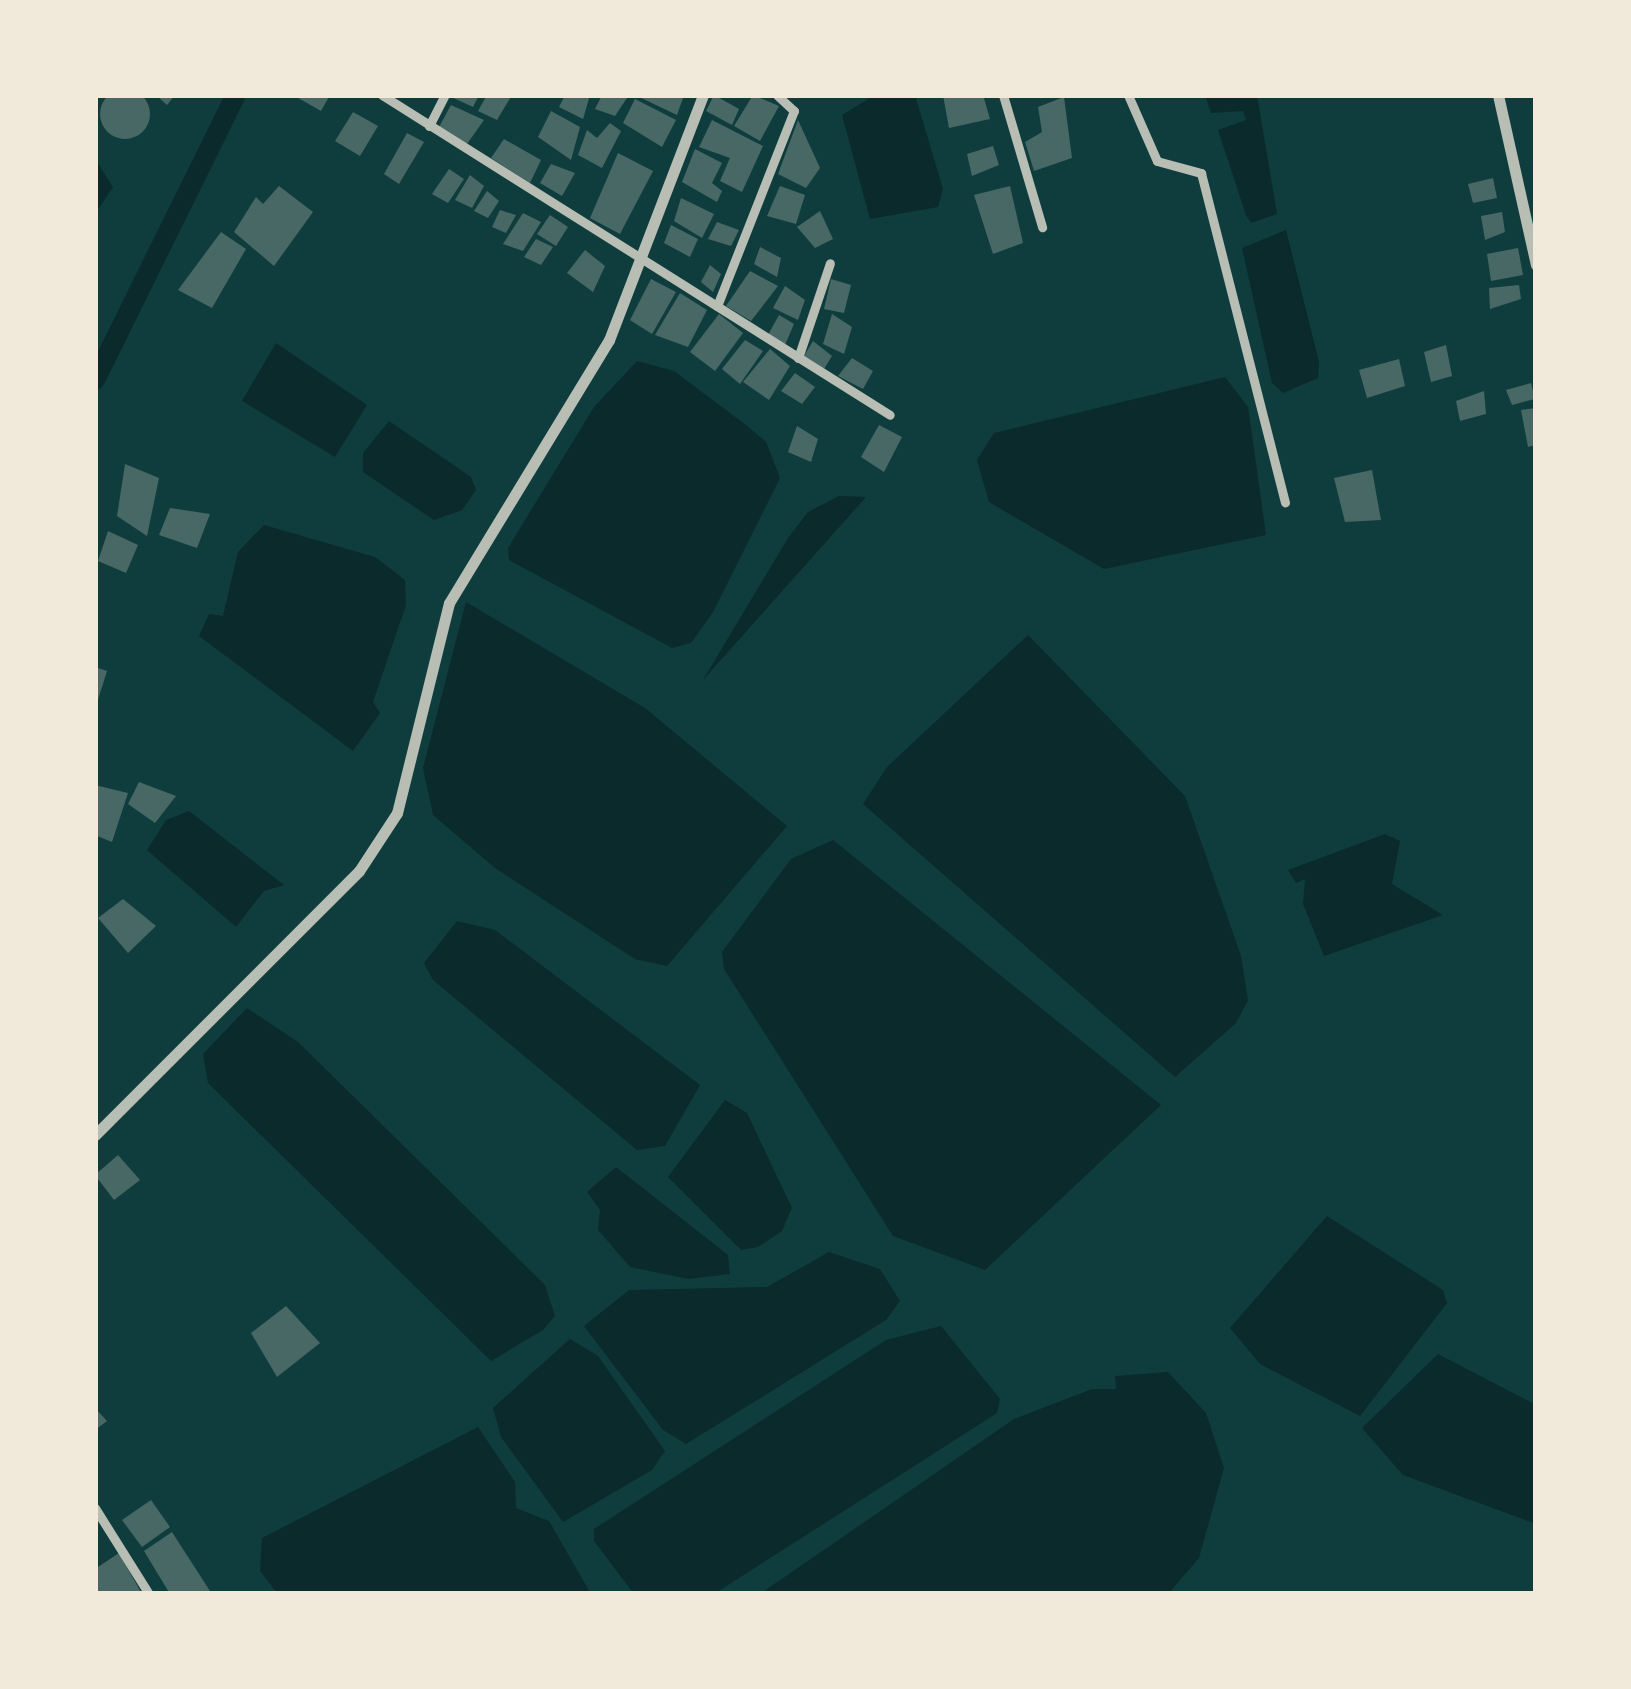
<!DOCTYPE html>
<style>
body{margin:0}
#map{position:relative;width:1631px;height:1689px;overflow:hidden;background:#0f3d3e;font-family:"Libre Baskerville",serif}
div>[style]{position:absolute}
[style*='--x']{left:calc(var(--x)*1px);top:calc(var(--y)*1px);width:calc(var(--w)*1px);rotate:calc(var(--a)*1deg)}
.water>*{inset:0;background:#0a2a2b}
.canal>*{height:20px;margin:-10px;padding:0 10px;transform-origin:10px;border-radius:10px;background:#0a2a2b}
.building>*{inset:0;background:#486865}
.round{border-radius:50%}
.minor>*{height:9px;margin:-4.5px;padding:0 4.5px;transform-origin:4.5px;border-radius:4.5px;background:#b8beb3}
.tertiary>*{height:11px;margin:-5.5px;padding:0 5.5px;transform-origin:5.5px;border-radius:5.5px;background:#b8beb3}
span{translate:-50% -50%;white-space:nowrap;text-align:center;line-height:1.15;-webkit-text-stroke:10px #f1e9da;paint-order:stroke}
.frame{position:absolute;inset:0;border:98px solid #f1e9da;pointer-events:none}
</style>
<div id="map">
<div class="water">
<i style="clip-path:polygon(875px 95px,915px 95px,943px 189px,938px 207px,870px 219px,842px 115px)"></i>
<i style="clip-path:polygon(1205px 95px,1257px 95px,1277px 214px,1251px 223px,1246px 215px,1218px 130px,1246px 120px,1243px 111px,1211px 113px)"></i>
<i style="clip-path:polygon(95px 159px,113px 187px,95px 214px)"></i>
<i style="clip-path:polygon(1286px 230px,1319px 362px,1318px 378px,1283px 393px,1272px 383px,1242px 248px)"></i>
<i style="clip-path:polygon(276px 343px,367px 405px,335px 457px,242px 401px)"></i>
<i style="clip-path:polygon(637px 361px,674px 371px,746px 425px,766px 442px,780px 478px,713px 612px,691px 643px,672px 648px,509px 560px,508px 548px,594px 407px)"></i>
<i style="clip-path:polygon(1225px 377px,1248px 407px,1266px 535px,1104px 569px,989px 502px,977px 460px,994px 433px)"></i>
<i style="clip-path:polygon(389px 421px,471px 477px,476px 490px,462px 510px,434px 520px,363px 472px,363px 453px)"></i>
<i style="clip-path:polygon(839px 496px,866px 497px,703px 680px,788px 538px,808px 512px)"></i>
<i style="clip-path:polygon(264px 525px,375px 557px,405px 580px,406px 605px,373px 702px,380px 713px,353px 751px,199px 636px,209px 614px,223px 616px,238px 552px)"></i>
<i style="clip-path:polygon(466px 602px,645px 708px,787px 826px,667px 966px,635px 959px,495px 868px,433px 815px,423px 768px)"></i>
<i style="clip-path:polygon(1028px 635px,1185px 796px,1241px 956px,1248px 1000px,1236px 1023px,1175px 1077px,863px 804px,887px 767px)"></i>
<i style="clip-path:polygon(189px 811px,284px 885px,264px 891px,236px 927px,147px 850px,166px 820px)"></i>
<i style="clip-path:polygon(1385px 834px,1400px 841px,1392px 884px,1443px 915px,1324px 956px,1303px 904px,1305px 879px,1296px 883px,1288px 870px)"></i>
<i style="clip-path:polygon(833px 840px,1161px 1105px,985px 1270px,893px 1236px,724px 969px,722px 952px,791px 859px)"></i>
<i style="clip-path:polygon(457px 921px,495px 930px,700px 1085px,665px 1146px,637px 1150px,433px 980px,424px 963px)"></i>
<i style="clip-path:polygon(247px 1008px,298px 1042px,545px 1285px,555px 1316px,543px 1330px,491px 1361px,208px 1083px,203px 1054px)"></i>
<i style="clip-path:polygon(725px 1100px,747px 1113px,792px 1208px,782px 1231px,758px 1247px,741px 1250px,668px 1177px)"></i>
<i style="clip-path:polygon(616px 1167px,728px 1255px,730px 1274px,688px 1279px,630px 1267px,598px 1230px,600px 1210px,587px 1192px)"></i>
<i style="clip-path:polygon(1327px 1216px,1443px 1290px,1447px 1303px,1360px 1416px,1260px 1364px,1230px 1328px)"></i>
<i style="clip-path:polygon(829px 1252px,880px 1269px,900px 1301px,886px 1320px,686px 1444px,663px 1430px,584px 1326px,629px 1290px,767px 1287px)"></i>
<i style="clip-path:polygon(941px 1326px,1000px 1399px,997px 1413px,714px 1594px,634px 1594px,594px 1541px,594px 1529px,886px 1340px)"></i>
<i style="clip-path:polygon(570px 1339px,598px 1356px,665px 1451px,652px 1470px,563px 1522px,501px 1437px,493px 1408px)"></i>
<i style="clip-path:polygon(1438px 1354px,1536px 1405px,1536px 1524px,1403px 1475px,1362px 1428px)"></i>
<i style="clip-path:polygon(1168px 1372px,1206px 1413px,1224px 1468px,1199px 1558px,1168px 1594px,760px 1594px,1014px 1419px,1092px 1389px,1116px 1389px,1115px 1376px)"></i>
<i style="clip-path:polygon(478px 1427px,515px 1482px,516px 1508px,549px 1521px,591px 1594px,278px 1594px,260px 1571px,262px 1538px)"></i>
</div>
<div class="canal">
<i style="--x:95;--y:380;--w:318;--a:-63.7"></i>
</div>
<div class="building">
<i class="round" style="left:100px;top:89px;width:50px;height:50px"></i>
<i style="clip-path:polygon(156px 95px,175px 95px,167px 105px)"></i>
<i style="clip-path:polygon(293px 95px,330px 95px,321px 111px)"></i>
<i style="clip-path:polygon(447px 95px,479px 95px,473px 107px)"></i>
<i style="clip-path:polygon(487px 95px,512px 95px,497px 120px,478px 111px)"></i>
<i style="clip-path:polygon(565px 95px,590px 95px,583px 119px,559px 107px)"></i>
<i style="clip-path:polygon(602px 95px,627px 98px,615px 116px,595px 109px)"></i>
<i style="clip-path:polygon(635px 95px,684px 95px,677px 115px)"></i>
<i style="clip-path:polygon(714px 95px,739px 109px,732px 125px,706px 111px)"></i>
<i style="clip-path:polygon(753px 95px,779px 106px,760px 141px,734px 126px)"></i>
<i style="clip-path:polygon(943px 95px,983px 95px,990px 119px,949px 128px)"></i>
<i style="clip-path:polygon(1064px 97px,1072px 158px,1034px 171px,1025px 142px,1042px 132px,1038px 107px)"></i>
<i style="clip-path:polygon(635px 99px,676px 120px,662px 147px,623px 123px)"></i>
<i style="clip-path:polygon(451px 105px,484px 120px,467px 144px,439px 127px)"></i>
<i style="clip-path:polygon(551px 111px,580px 127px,571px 160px,538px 137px)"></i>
<i style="clip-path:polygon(353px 112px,378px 126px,360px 156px,335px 141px)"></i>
<i style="clip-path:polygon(712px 120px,763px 146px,742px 192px,720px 181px,730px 158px,699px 147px)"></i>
<i style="clip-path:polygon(798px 120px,820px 168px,806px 188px,778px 174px)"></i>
<i style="clip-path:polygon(610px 123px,621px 131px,602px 168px,578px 155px,587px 130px,597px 138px)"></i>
<i style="clip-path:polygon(407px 133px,424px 142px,399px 184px,384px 174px)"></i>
<i style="clip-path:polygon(504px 139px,541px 160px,530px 183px,491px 158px)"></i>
<i style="clip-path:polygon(993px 146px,999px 165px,972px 176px,967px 154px)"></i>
<i style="clip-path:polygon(695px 149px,722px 163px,712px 183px,722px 191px,717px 202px,682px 182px)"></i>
<i style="clip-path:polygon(618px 153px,653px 171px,620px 234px,590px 218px)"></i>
<i style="clip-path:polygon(551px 164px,575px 173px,562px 196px,540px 183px)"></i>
<i style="clip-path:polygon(449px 169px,464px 179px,448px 203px,432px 194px)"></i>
<i style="clip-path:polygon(470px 175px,484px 186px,472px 208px,455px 200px)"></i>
<i style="clip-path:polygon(1493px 178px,1497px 198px,1473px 203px,1468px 184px)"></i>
<i style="clip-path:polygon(279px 186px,313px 212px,274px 266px,234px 232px,256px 197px,263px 204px)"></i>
<i style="clip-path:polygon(780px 186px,805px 195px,796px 224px,767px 216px)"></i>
<i style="clip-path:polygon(1010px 186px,1023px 243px,993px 254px,974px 195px)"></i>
<i style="clip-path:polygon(487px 191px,499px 201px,488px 218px,474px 211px)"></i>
<i style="clip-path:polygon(681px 198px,714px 214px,702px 238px,674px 221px)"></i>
<i style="clip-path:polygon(500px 210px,516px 215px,506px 233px,492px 227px)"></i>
<i style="clip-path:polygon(820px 211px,833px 239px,815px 248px,797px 227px)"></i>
<i style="clip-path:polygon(1502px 212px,1505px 232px,1485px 240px,1481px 216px)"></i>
<i style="clip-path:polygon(523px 213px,541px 222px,523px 251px,503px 244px)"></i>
<i style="clip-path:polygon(550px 215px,568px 227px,556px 246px,537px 234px)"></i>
<i style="clip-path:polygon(717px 222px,739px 230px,731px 246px,708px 239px)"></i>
<i style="clip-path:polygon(671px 225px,698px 239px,690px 257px,664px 243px)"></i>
<i style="clip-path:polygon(221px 232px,246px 249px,212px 308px,178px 290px)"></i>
<i style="clip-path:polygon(536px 239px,553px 247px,541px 265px,524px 257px)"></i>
<i style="clip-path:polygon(760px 247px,781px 258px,777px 277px,754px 264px)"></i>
<i style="clip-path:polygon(1518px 248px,1523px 275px,1491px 281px,1487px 254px)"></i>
<i style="clip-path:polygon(585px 250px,605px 266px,593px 292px,567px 273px)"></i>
<i style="clip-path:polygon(710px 265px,721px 274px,713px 292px,701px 282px)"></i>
<i style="clip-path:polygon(750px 271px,778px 286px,751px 321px,726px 306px)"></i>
<i style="clip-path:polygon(651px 279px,676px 292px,652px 334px,630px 320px)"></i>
<i style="clip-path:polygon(831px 279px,851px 285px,844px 313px,824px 309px)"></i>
<i style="clip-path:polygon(1519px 285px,1521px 299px,1490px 309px,1489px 288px)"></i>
<i style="clip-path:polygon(785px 286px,805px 300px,798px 320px,773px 308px)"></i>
<i style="clip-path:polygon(680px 293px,707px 310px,688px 347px,655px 335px)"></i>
<i style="clip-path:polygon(719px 314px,743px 333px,715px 371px,690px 352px)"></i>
<i style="clip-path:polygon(832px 314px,852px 327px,844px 354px,823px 344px)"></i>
<i style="clip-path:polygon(779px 315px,794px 324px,785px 345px,768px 335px)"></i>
<i style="clip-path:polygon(745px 340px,763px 351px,740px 384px,722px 369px)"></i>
<i style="clip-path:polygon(813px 341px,832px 356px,824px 369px,804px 356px)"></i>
<i style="clip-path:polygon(1446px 345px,1452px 376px,1431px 382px,1424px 352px)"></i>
<i style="clip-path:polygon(770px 349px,790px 366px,769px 400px,743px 382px)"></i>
<i style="clip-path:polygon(852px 358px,873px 371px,863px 389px,838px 376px)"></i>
<i style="clip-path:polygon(1399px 359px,1405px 386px,1367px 398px,1359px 370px)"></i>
<i style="clip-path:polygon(795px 373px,815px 387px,802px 404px,781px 391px)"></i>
<i style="clip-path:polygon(1531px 383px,1535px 399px,1512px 405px,1506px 390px)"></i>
<i style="clip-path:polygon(1484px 391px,1486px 414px,1460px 421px,1456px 401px)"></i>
<i style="clip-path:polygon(1536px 408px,1536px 445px,1528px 447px,1521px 410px)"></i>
<i style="clip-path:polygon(879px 425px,902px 437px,884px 472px,861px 457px)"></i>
<i style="clip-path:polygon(797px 426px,818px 439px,811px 462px,788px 452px)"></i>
<i style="clip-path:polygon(125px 464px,159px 478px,147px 536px,117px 516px)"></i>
<i style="clip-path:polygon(1372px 470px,1381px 520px,1345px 522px,1334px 478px)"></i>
<i style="clip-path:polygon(170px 508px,210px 514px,197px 548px,159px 535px)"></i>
<i style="clip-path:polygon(108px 531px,138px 545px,126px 573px,98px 561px)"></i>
<i style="clip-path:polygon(95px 667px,107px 671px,96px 706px,95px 706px)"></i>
<i style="clip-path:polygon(139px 782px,176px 796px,155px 823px,128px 804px)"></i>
<i style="clip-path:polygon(95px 785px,128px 793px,112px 842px,95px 835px)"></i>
<i style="clip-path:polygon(123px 899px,156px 926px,128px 953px,98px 918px)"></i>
<i style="clip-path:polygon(118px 1155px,140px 1180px,114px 1200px,95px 1175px)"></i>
<i style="clip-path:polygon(286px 1306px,320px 1343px,277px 1377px,251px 1333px)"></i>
<i style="clip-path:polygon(95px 1408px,107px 1421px,95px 1430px)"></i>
<i style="clip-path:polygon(151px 1500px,170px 1527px,142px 1547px,122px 1520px)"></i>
<i style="clip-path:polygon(172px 1532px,210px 1591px,206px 1594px,170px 1594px,144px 1551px)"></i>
<i style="clip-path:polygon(119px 1553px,142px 1594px,95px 1594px,95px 1569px)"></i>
</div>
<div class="minor">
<i style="--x:382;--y:95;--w:600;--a:32.21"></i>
<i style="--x:1003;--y:95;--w:138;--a:73.5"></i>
<i style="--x:1128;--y:95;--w:72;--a:66.3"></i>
<i style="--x:1157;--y:161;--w:46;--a:15.3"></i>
<i style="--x:1201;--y:173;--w:340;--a:75.7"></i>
<i style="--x:429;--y:126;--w:35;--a:-63"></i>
<i style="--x:717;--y:306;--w:210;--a:-68.5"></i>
<i style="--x:794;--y:111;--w:23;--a:-137"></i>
<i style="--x:798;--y:358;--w:100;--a:-71.4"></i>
<i style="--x:95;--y:1508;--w:102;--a:57.9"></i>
</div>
<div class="tertiary">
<i style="--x:1498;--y:95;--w:174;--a:77.4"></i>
<i style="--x:95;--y:1135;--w:373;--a:-45"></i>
<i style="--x:359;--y:871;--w:69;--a:-56.8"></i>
<i style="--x:397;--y:813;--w:216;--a:-76.1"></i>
<i style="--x:449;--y:603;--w:308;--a:-58.7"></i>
<i style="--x:609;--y:340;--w:262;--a:-69"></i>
</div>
<div class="frame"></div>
</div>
